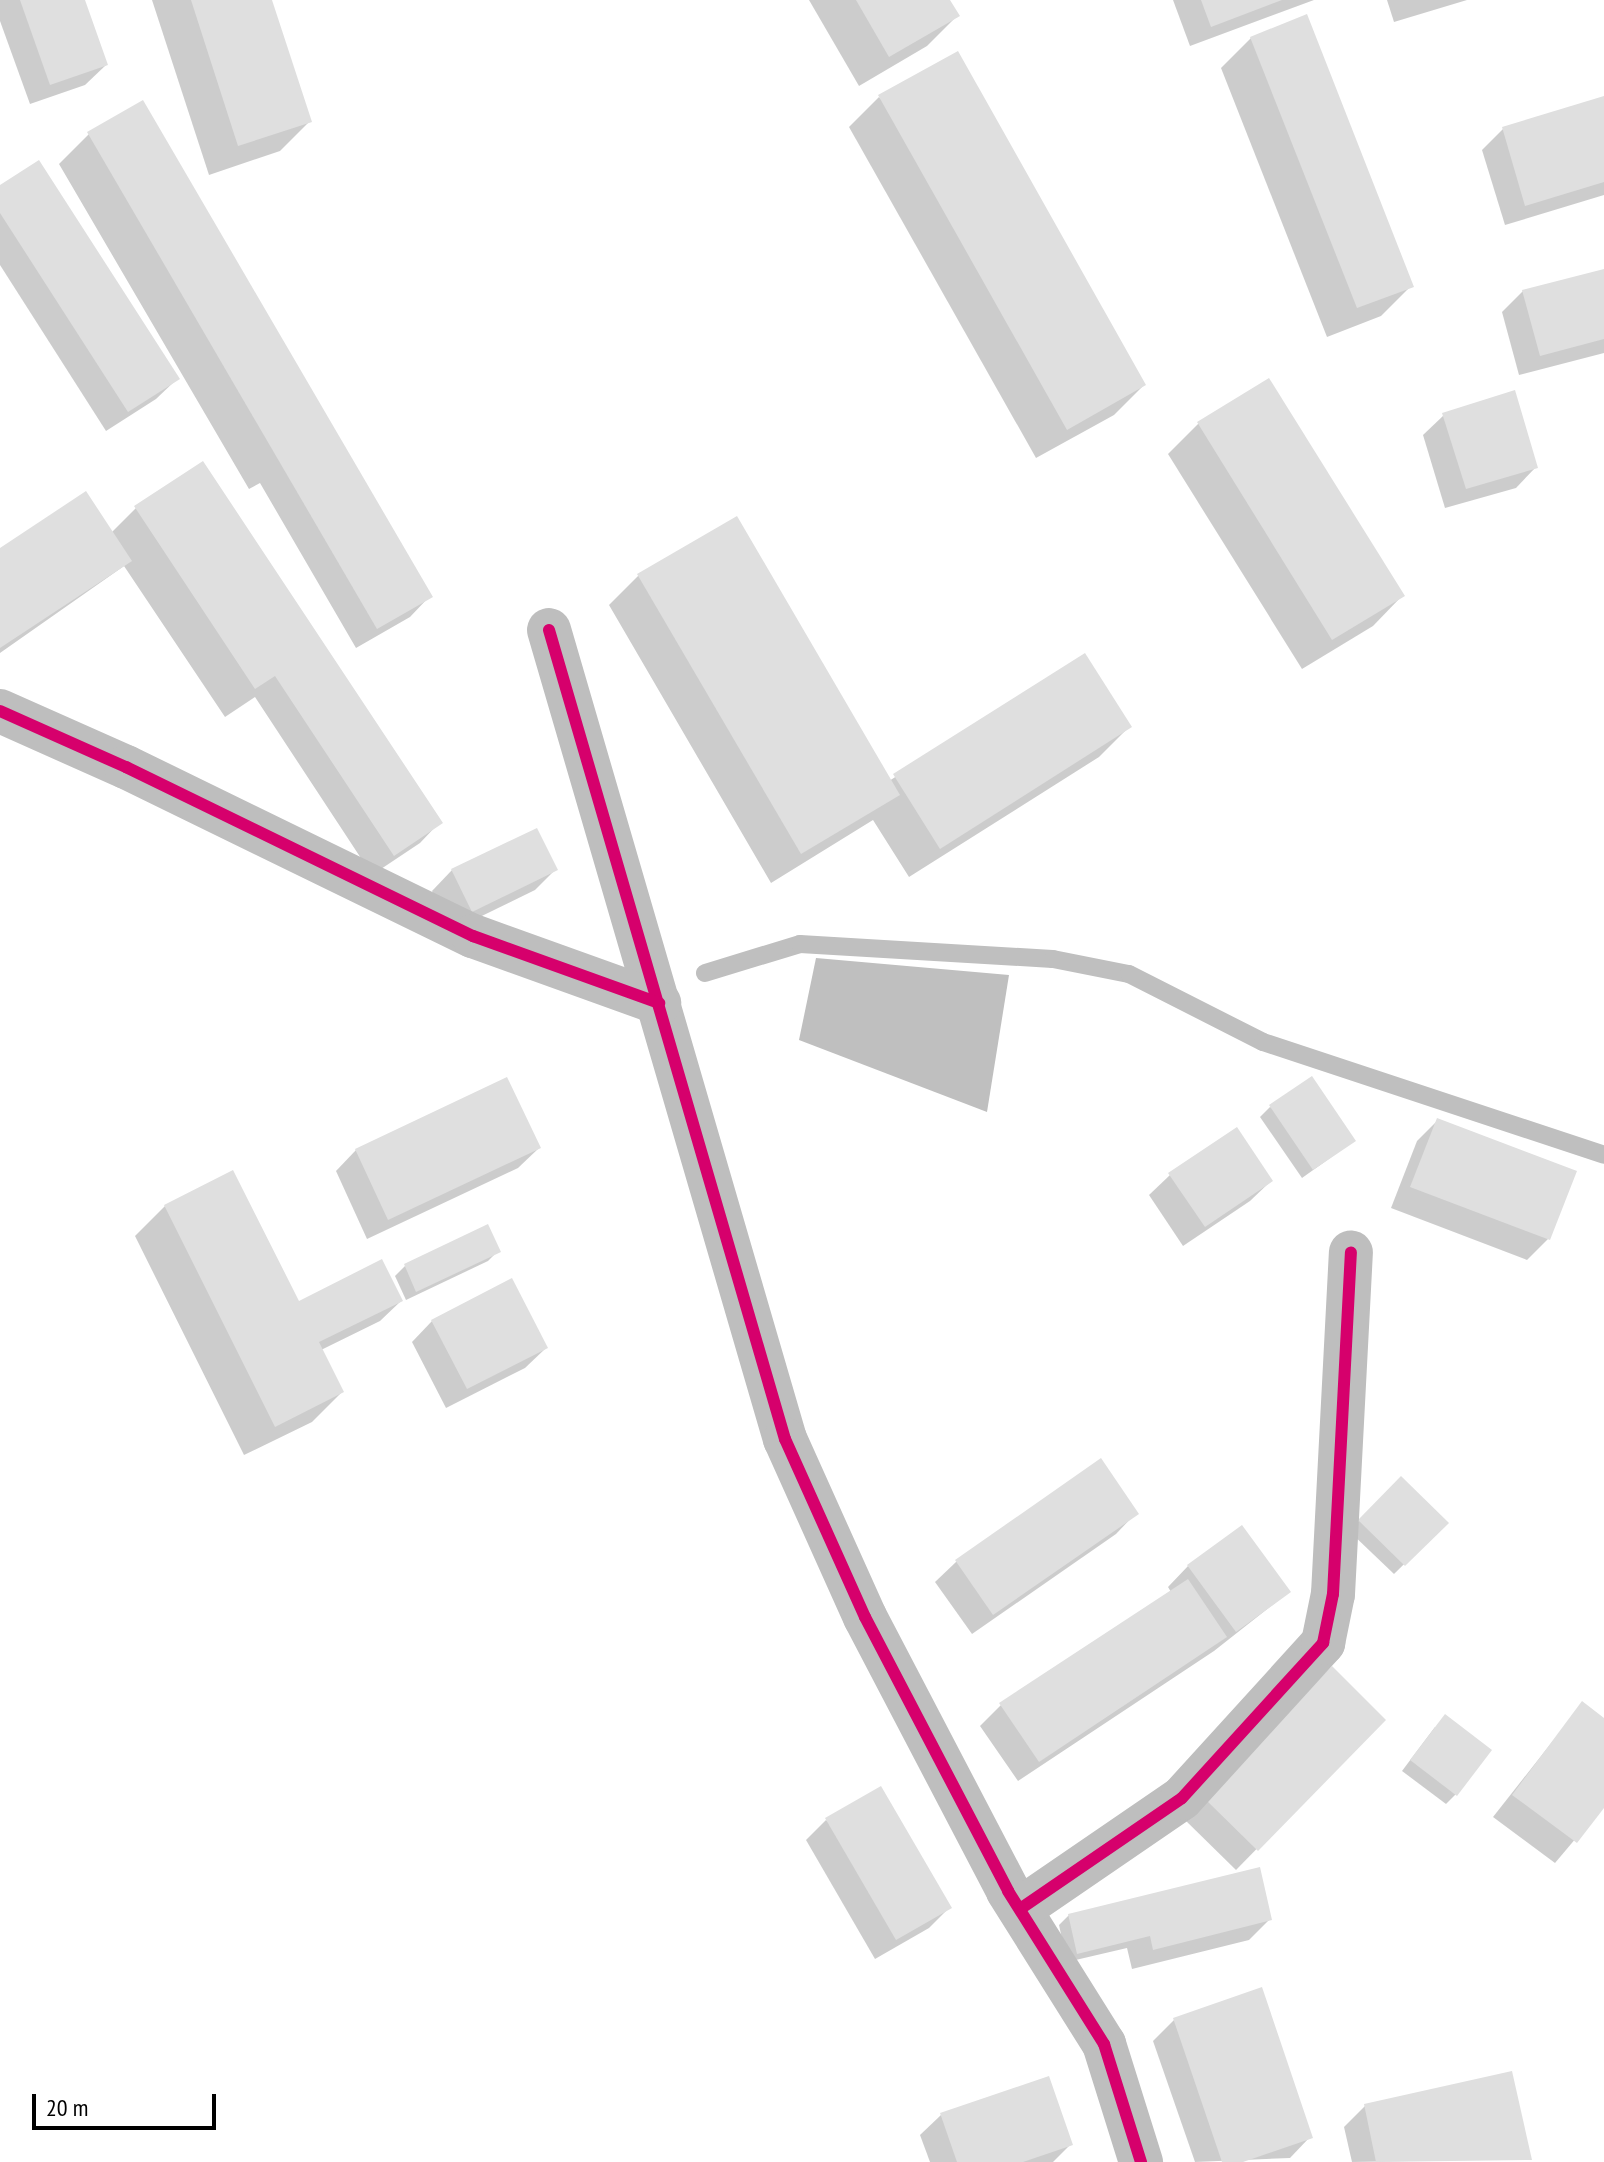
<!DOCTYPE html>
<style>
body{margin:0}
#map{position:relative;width:1604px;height:2162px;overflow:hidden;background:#fff;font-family:"PT Sans Narrow",sans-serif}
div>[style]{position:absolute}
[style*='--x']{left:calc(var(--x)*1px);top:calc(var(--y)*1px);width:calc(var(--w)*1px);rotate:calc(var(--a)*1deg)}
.water>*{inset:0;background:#bfbfbf}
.shadow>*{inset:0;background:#0003}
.stream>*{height:18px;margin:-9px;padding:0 9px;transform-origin:9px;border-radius:9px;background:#bfbfbf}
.building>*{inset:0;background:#dfdfdf}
.street>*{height:44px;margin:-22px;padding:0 22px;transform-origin:22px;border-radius:22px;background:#bebebe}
.cycleway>*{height:12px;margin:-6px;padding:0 6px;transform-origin:6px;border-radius:6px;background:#d6006c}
span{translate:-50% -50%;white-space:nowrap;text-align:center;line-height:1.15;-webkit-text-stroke:8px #fff;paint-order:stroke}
.scale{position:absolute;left:32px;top:2094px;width:184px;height:36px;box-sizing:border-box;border:4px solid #000;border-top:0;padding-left:10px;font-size:24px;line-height:28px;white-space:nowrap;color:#000;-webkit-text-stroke:6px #fff;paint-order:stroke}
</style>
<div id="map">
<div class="water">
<i style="clip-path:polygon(816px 958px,1009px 975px,987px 1112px,799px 1040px)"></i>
</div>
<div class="shadow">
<i style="clip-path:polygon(0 0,83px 0,106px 65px,85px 85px,30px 104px,0 21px)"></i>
<i style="clip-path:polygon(152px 0,270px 0,310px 121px,280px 151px,209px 175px)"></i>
<i style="clip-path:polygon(809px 0,948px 0,957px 16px,927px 46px,859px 86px)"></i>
<i style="clip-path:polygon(1173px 0,1314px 0,1190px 46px)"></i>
<i style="clip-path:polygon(1387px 0,1467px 0,1394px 22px)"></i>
<i style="clip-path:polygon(1251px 38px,1411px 286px,1381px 316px,1327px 337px,1221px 68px)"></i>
<i style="clip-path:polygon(879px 97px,1144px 385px,1114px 415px,1036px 458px,849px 127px)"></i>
<i style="clip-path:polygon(1604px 99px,1604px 195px,1505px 225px,1482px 150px,1503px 129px)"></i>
<i style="clip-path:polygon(89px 134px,430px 596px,410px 617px,356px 648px,260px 483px,249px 489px,59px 164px)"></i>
<i style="clip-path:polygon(0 188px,177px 379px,156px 399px,106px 431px,0 265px)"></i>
<i style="clip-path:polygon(1604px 271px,1604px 353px,1519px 375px,1502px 312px,1523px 291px)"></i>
<i style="clip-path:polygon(1269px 381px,1402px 596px,1373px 626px,1302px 669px,1168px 454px,1198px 424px)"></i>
<i style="clip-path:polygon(1444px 415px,1536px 467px,1516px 488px,1445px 508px,1423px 435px)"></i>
<i style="clip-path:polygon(136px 508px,440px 822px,420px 843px,372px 875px,255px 697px,225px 717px,124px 566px,0 653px,0 551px,111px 533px)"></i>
<i style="clip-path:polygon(639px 575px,889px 781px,1085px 656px,1129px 727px,1099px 757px,909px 877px,873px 820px,771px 883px,609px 605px)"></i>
<i style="clip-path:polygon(452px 870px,555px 870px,535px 890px,451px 931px,432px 891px)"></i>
<i style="clip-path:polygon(1270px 1107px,1354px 1141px,1302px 1178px,1260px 1117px)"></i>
<i style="clip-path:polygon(1438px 1120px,1574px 1172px,1548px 1239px,1527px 1260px,1391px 1208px,1417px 1141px)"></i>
<i style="clip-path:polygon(539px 1148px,518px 1168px,367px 1239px,336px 1171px,356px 1150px)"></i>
<i style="clip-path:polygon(1170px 1175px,1271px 1181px,1250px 1201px,1183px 1246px,1149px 1195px)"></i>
<i style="clip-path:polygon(165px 1206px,298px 1304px,401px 1301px,380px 1321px,321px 1350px,342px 1392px,312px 1422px,244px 1455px,135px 1236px)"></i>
<i style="clip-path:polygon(498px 1251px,488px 1261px,406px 1300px,395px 1276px,405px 1266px)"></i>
<i style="clip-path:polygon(432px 1321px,546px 1348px,525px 1368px,446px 1408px,412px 1342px)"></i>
<i style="clip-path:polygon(1101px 1461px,1136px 1513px,1116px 1534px,972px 1634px,935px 1582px,956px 1562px)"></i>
<i style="clip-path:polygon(1401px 1479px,1446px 1523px,1394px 1574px,1349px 1531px)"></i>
<i style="clip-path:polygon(1188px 1566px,1289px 1592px,1214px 1651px,1018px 1781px,980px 1726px,1001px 1705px,1171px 1592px,1168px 1587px)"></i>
<i style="clip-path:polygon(1332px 1669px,1383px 1720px,1236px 1870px,1184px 1819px)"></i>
<i style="clip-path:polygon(1582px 1704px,1604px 1720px,1604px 1805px,1555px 1863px,1493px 1817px)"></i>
<i style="clip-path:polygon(1435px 1727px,1456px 1794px,1446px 1804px,1402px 1771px)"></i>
<i style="clip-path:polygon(826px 1820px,949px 1908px,929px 1928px,875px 1959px,806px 1840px)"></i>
<i style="clip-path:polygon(1069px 1915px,1270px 1919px,1249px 1940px,1132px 1969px,1127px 1948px,1067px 1962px,1059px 1925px)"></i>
<i style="clip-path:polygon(1174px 2020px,1310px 2137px,1290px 2158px,1195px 2162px,1153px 2041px)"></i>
<i style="clip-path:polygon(1365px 2106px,1529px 2159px,1352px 2162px,1344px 2127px)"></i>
<i style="clip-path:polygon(941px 2115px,1071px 2144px,1053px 2162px,930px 2162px,920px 2135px)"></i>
</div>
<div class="stream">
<i style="--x:705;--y:973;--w:99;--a:-17"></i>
<i style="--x:800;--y:944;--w:253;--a:3.4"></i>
<i style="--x:1053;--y:959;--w:77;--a:11.2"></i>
<i style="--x:1129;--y:974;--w:150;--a:26.9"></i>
<i style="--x:1263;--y:1042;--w:359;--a:18.3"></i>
</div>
<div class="building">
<i style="clip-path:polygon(20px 0,85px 0,108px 65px,50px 85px)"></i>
<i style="clip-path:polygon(191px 0,272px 0,312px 122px,238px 146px)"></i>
<i style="clip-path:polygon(856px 0,950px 0,960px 16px,889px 57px)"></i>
<i style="clip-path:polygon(1201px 0,1282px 0,1211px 27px)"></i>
<i style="clip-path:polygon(1307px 14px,1414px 287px,1357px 308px,1250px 37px)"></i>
<i style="clip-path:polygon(958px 51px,1146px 385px,1067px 430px,878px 95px)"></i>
<i style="clip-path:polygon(1604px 96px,1604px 182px,1525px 206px,1502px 127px)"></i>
<i style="clip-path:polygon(143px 100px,433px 597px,377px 629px,87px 132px)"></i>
<i style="clip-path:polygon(39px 160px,180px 379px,128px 412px,0 213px,0 185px)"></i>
<i style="clip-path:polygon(1604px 269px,1604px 339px,1540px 356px,1522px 290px)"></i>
<i style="clip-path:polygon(1269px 378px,1405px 596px,1332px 640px,1197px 422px)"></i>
<i style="clip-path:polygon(1515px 390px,1538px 468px,1466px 489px,1442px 413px)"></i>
<i style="clip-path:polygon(203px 461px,443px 823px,394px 856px,275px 676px,255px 689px,134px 506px)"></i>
<i style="clip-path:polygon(86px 491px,132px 561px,0 648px,0 548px)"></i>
<i style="clip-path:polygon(737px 516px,900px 795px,801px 854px,637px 574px)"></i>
<i style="clip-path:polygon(1085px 653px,1132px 727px,940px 849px,893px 774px)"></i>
<i style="clip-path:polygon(537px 828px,558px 870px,472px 912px,451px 869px)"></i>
<i style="clip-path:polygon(1312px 1076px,1356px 1141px,1313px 1170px,1269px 1105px)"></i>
<i style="clip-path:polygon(507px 1077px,541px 1148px,388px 1220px,355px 1149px)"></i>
<i style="clip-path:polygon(1437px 1118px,1577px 1171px,1550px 1240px,1410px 1187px)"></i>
<i style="clip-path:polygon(1237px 1127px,1273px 1181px,1205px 1227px,1168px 1173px)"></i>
<i style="clip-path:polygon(233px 1170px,299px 1301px,382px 1259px,403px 1301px,319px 1342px,344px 1392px,275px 1427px,164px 1205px)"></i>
<i style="clip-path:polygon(488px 1224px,501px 1252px,416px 1292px,404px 1264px)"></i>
<i style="clip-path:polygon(512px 1278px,548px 1348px,467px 1389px,431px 1320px)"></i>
<i style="clip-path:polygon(1101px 1458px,1139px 1514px,993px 1615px,955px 1560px)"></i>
<i style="clip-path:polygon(1401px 1476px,1449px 1523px,1405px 1566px,1358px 1520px)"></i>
<i style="clip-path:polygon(1242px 1525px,1291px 1592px,1236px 1632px,1187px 1565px)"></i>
<i style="clip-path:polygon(1188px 1579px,1227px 1637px,1039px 1762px,999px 1703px)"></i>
<i style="clip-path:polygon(1332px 1666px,1386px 1720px,1258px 1851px,1203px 1797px)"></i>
<i style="clip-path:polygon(1582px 1701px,1604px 1718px,1604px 1808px,1577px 1843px,1512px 1795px)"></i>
<i style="clip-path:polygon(1445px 1714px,1492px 1750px,1457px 1796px,1410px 1760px)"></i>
<i style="clip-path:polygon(881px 1786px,952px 1908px,896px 1940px,825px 1818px)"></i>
<i style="clip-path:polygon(1260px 1867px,1272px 1920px,1153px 1950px,1150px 1936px,1077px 1954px,1068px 1914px)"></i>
<i style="clip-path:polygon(1262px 1987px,1313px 2138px,1243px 2162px,1222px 2162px,1173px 2018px)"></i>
<i style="clip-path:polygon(1512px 2071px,1532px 2160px,1376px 2162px,1364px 2104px)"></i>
<i style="clip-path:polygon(1049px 2076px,1073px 2145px,1023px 2162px,957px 2162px,940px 2113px)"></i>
</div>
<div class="street">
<i style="--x:549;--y:630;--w:843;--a:73.74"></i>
<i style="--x:785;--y:1439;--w:195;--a:65.8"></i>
<i style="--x:865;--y:1617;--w:309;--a:62.4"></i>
<i style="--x:1008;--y:1891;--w:181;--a:57.9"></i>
<i style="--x:1104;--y:2044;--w:124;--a:72.6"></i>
<i style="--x:0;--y:711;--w:138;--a:24"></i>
<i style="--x:126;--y:767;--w:386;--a:26"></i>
<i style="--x:473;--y:936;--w:198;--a:19.8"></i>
<i style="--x:1020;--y:1909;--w:196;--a:-34.4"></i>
<i style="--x:1182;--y:1798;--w:210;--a:-47.7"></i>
<i style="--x:1323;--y:1643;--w:50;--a:-78.5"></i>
<i style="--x:1333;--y:1594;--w:342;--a:-87"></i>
</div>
<div class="cycleway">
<i style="--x:549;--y:630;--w:843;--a:73.74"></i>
<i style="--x:785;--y:1439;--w:195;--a:65.8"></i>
<i style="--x:865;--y:1617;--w:309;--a:62.4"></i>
<i style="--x:1008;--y:1891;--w:181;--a:57.9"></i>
<i style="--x:1104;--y:2044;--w:124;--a:72.6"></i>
<i style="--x:0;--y:711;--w:138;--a:24"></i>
<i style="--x:126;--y:767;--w:386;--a:26"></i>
<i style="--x:473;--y:936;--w:198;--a:19.8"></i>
<i style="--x:1020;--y:1909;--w:196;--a:-34.4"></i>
<i style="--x:1182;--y:1798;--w:210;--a:-47.7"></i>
<i style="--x:1323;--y:1643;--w:50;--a:-78.5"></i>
<i style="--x:1333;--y:1594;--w:342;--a:-87"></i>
</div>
<div class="scale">20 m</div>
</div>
